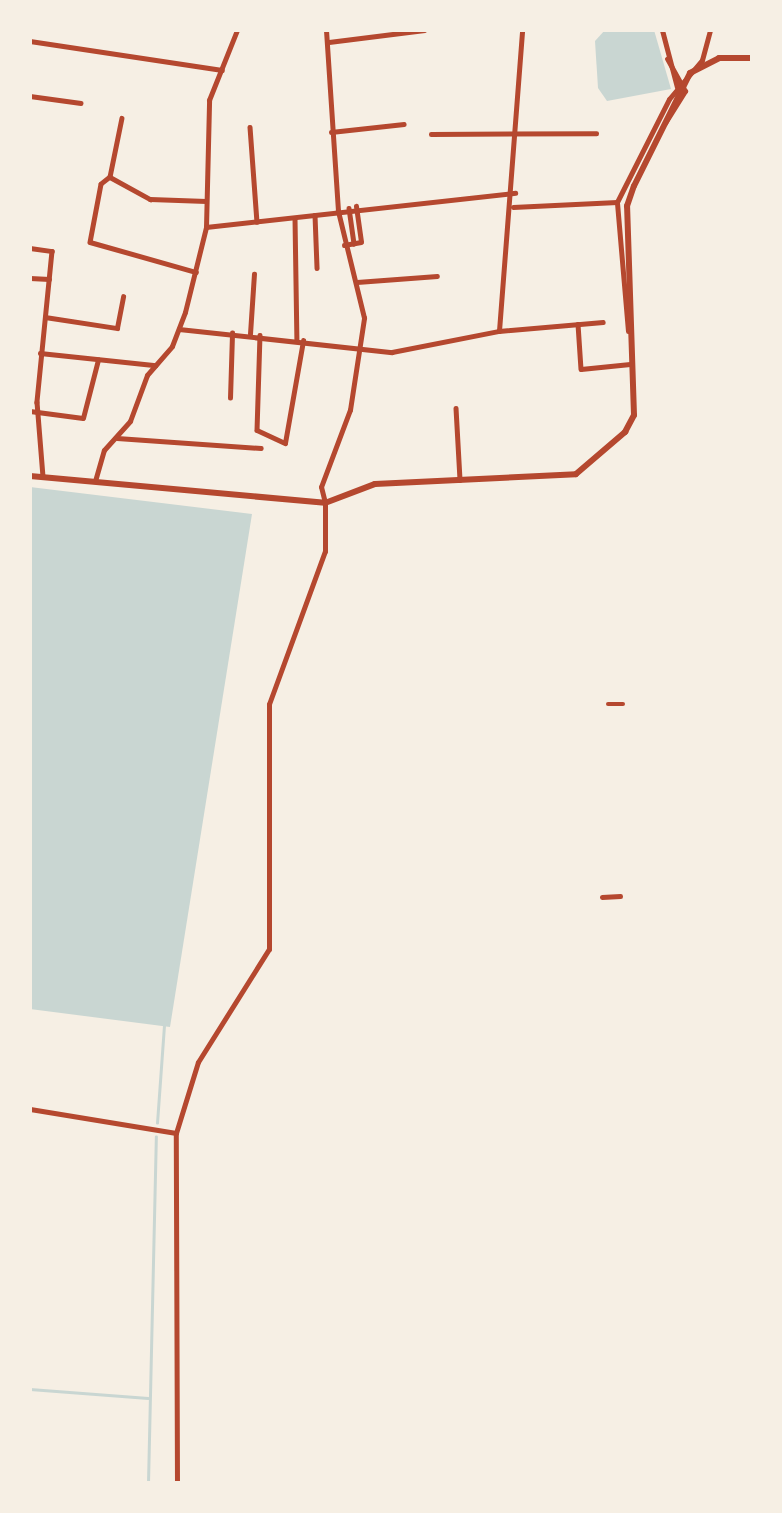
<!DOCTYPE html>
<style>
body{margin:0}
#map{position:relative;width:782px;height:1513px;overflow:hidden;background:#f6efe4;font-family:"Nunito Sans",sans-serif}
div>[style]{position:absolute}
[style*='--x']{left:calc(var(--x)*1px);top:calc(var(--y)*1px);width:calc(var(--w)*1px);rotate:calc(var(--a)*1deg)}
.water>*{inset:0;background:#c9d6d2}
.stream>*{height:2.5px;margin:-1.25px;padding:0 1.25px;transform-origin:1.25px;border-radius:1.25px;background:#c9d6d2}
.minor>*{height:4.5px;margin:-2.25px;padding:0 2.25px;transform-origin:2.25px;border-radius:2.25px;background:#b5482f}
.tertiary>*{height:5px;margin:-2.5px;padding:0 2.5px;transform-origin:2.5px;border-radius:2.5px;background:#b5482f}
.secondary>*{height:6px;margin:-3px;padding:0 3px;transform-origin:3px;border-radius:3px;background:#b5482f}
span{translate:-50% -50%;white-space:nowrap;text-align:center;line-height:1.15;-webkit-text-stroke:5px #f6efe4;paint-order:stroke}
.frame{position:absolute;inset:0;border:32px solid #f6efe4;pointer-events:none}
</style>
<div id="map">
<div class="water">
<i style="clip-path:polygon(605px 30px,654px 30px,671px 89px,607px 101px,598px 88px,595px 41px)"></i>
<i style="clip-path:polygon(30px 487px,252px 514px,170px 1027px,30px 1009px)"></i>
</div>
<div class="stream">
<i style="--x:157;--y:1123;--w:98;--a:-85.9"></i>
<i style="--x:30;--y:1389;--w:118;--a:4.4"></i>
<i style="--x:148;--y:1483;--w:346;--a:-88.7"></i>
</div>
<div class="minor">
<i style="--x:30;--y:41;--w:194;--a:8.6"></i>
<i style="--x:329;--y:42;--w:96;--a:-7.2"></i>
<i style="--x:30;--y:96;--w:51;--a:7.8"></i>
<i style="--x:122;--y:118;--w:60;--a:101.5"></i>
<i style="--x:110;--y:177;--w:46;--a:28.8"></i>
<i style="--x:150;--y:199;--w:56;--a:2"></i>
<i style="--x:250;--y:127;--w:95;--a:85.8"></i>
<i style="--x:331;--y:132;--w:73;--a:-6.3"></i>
<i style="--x:431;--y:134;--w:165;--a:-0.3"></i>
<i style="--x:110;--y:177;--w:11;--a:142"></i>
<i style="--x:101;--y:184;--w:59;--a:100.7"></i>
<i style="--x:90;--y:242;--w:110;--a:15.8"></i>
<i style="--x:513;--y:207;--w:104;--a:-2.8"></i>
<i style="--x:349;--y:208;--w:36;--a:82"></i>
<i style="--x:315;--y:215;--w:53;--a:87.8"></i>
<i style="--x:295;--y:218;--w:121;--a:89.1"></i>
<i style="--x:206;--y:227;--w:311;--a:-6.3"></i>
<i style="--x:344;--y:245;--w:17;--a:-10"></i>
<i style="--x:361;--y:242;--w:36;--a:-98"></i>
<i style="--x:30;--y:248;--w:22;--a:8"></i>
<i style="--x:52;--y:251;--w:152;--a:95.7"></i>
<i style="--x:37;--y:402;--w:75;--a:85.4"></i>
<i style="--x:30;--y:278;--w:19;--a:3"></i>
<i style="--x:357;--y:282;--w:80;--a:-4.3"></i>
<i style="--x:45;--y:317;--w:73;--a:8.7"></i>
<i style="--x:117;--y:328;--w:32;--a:-79"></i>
<i style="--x:578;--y:324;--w:45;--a:86.2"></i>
<i style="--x:581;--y:369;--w:49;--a:-5.8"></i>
<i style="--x:179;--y:329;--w:214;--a:6.2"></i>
<i style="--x:392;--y:352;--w:109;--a:-11.1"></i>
<i style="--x:499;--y:331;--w:104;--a:-4.9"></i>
<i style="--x:499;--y:331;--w:302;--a:-85.6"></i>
<i style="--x:250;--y:334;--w:60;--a:-86.2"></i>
<i style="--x:260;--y:335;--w:95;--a:91.8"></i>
<i style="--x:257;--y:430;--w:31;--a:25"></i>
<i style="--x:285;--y:443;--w:104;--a:-80"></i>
<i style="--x:40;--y:353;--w:116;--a:6"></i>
<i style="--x:230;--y:398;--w:65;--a:-88.2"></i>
<i style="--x:456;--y:408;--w:72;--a:86.8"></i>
<i style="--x:30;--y:411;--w:53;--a:7.5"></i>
<i style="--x:83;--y:418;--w:60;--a:-75.5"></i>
<i style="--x:117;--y:438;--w:144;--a:4"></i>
<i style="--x:325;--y:503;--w:16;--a:-104"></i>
<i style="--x:321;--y:487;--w:82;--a:-69.4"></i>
<i style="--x:350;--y:410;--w:93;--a:-81.3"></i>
<i style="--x:364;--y:318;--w:110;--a:-103.7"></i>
<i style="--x:338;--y:211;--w:181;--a:-93.8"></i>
<i style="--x:608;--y:704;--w:15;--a:0"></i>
<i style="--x:602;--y:897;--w:18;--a:-3"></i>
</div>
<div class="tertiary">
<i style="--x:662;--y:30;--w:59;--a:75.3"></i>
<i style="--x:665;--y:123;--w:38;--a:-58"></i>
<i style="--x:685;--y:91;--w:37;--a:-119"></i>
<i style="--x:628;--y:331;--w:129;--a:-94.9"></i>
<i style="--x:617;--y:202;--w:115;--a:-63.2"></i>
<i style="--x:669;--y:99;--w:51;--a:-49.8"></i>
<i style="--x:702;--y:60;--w:31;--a:-75"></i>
<i style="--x:95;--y:481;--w:32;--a:-74"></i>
<i style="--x:104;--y:450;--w:39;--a:-48"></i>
<i style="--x:130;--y:421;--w:49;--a:-69.7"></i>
<i style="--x:147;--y:375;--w:38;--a:-49"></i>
<i style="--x:172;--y:346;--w:36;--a:-69"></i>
<i style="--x:185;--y:312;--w:88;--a:-76.1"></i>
<i style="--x:206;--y:227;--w:127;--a:-88.6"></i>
<i style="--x:209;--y:100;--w:75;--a:-68.2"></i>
<i style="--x:30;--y:1109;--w:148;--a:9.3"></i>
<i style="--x:177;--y:1483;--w:350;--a:-90.2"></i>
<i style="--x:176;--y:1133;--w:74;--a:-72.8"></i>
<i style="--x:198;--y:1062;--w:133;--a:-57.9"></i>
<i style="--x:269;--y:949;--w:245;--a:-90"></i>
<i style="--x:269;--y:704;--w:163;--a:-69.9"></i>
<i style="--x:325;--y:551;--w:48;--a:-90"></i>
</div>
<div class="secondary">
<i style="--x:30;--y:476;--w:296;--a:5.2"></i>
<i style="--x:325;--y:503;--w:53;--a:-20.8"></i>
<i style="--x:375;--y:484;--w:201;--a:-2.8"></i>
<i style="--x:576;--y:474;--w:65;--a:-40.6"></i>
<i style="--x:625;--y:432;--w:19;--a:-62"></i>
<i style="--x:634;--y:415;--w:209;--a:-91.9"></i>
<i style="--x:627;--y:206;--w:21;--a:-71"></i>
<i style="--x:634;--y:186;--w:126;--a:-63.6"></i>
<i style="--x:690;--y:73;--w:33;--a:-27"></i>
<i style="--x:719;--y:58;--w:33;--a:0"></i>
</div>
<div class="frame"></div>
</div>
